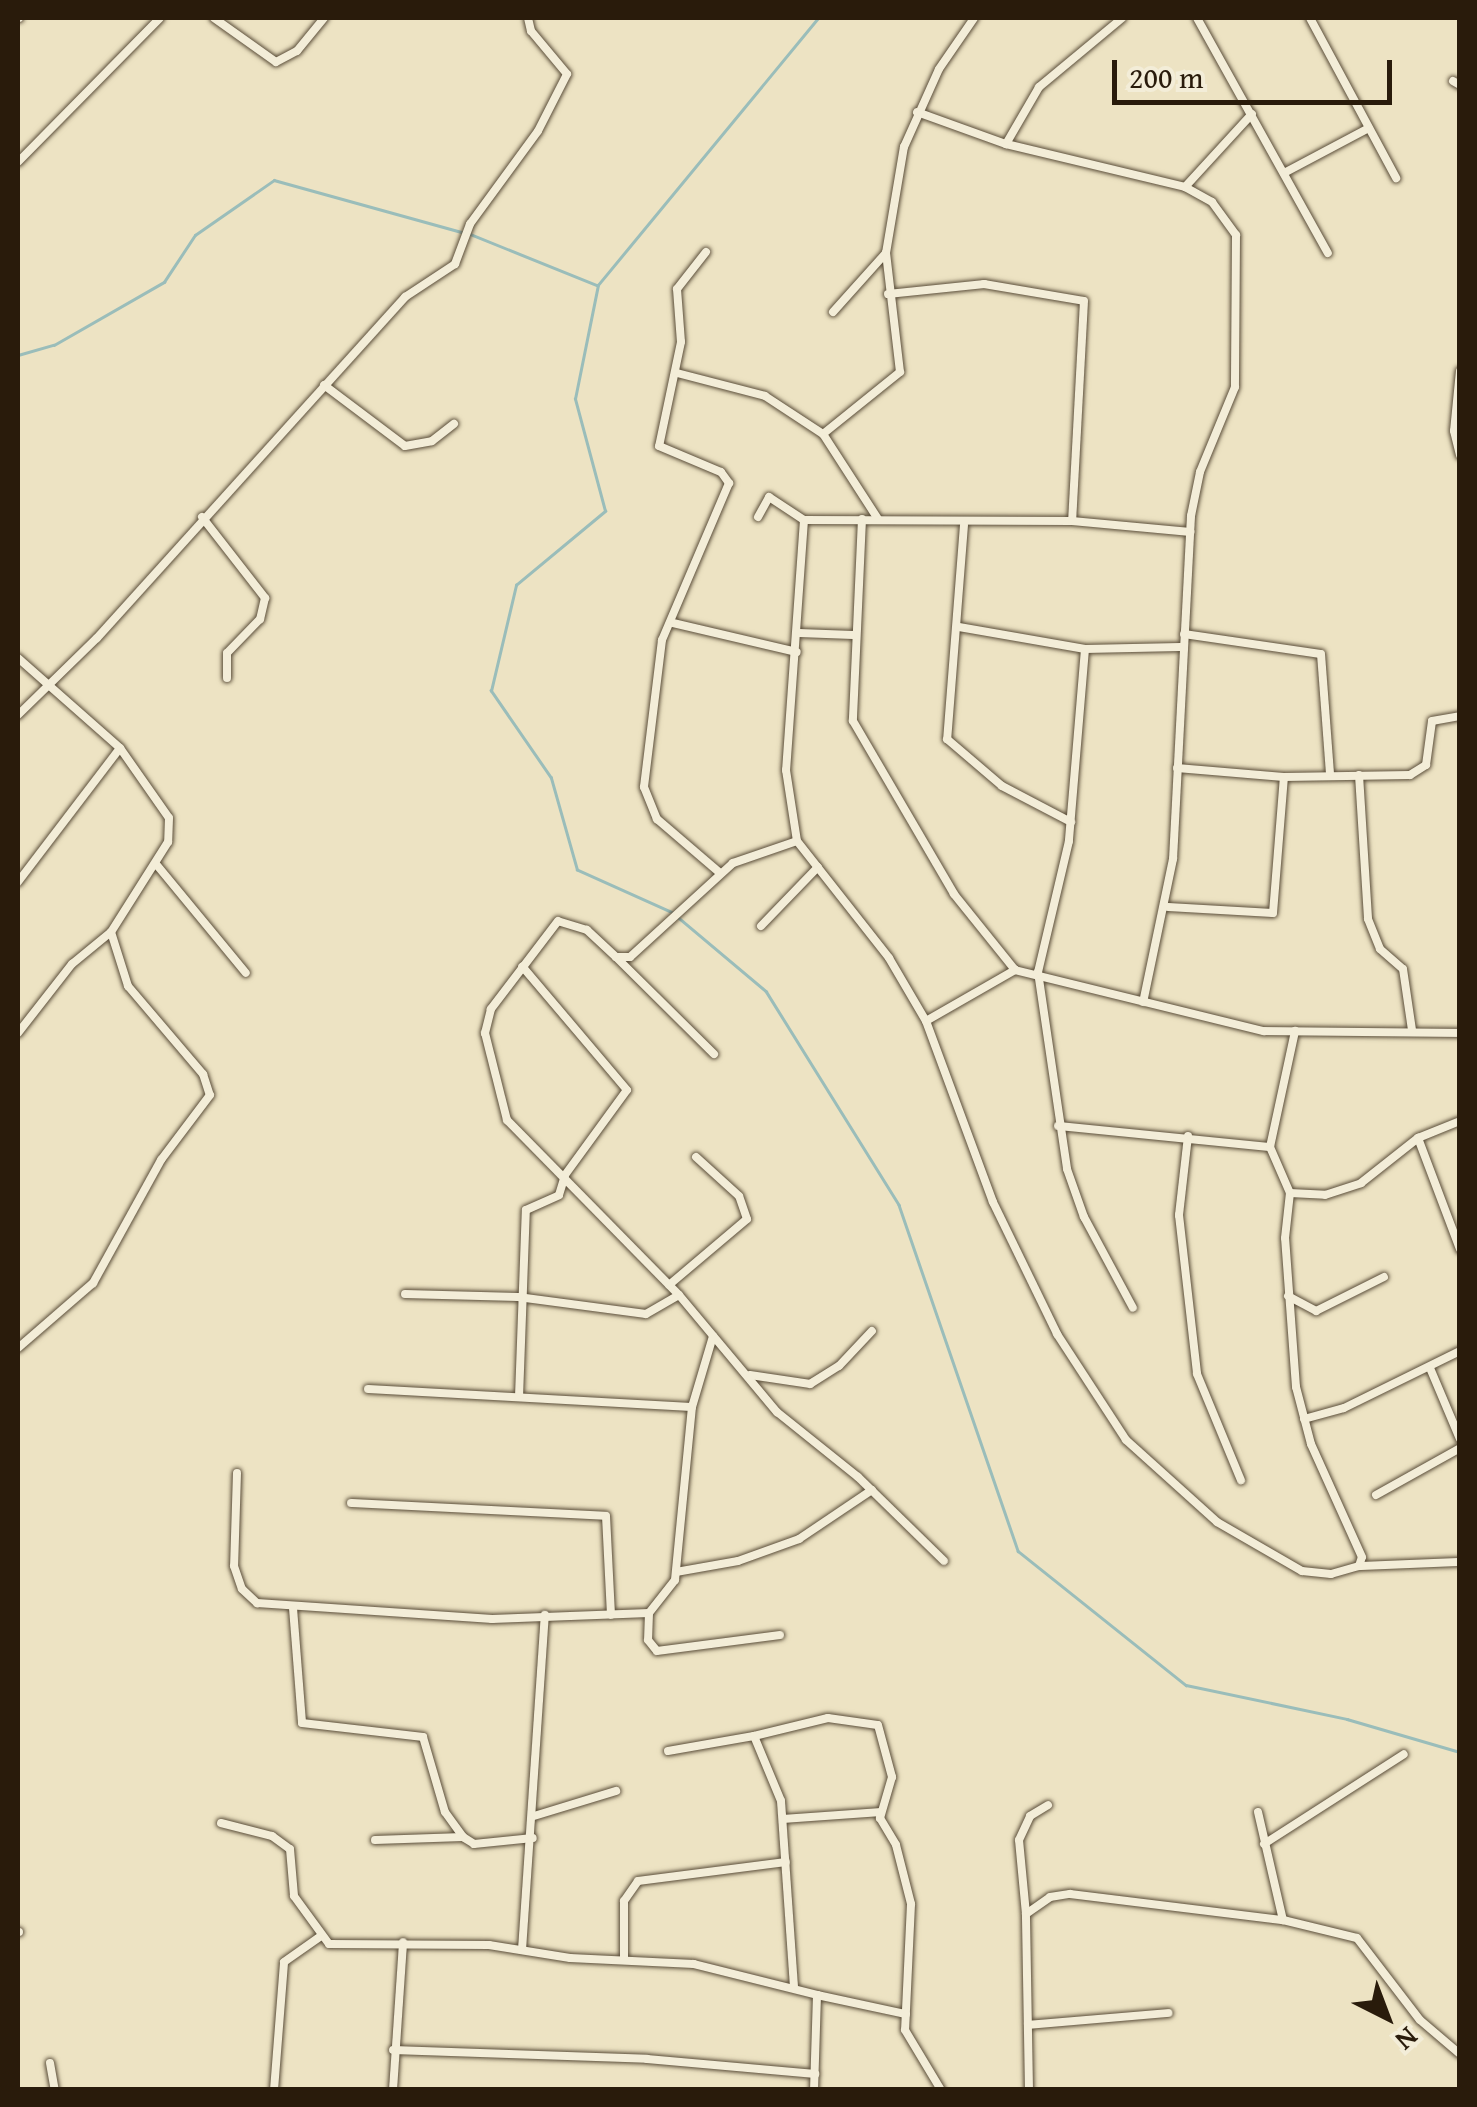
<!DOCTYPE html>
<style>
body{margin:0}
#map{position:relative;width:1477px;height:2107px;overflow:hidden;background:#ede3c3;font-family:"Gentium Book Plus",serif}
div>[style]{position:absolute}
[style*='--x']{left:calc(var(--x)*1px);top:calc(var(--y)*1px);width:calc(var(--w)*1px);rotate:calc(var(--a)*1deg)}
.stream>*{height:2.5px;margin:-1.25px;padding:0 1.25px;transform-origin:1.25px;border-radius:1.25px;background:#9abdba}
.roads{filter:drop-shadow(0 0 2px #5a4d39) drop-shadow(0 0 2px #5a4d39)}
.minor>*{height:8px;margin:-4px;padding:0 4px;transform-origin:4px;border-radius:4px;background:#f3edd8}
span{translate:-50% -50%;white-space:nowrap;text-align:center;line-height:1.15;-webkit-text-stroke:10px #f3edd8;paint-order:stroke}
.frame{position:absolute;inset:0;border:20px solid #291b0b;pointer-events:none}
.north{position:absolute;left:1337px;top:1967px;width:100px;height:100px;-webkit-text-stroke:8px #f3edd8;paint-order:stroke;rotate:138deg;font-size:28px;font-weight:700;line-height:40px;text-align:center;color:#291b0b}
.north::after{content:'';display:block;margin:auto;width:35px;height:45px;background:#291b0b;clip-path:polygon(50% 0,100% 100%,50% 72%,0 100%)}
.scale{position:absolute;left:1112px;top:60px;width:280px;height:45px;box-sizing:border-box;border:5px solid #291b0b;border-top:0;padding-left:12px;font-size:30px;line-height:35px;white-space:nowrap;color:#291b0b;-webkit-text-stroke:8px #f3edd8;paint-order:stroke}
</style>
<div id="map">
<div class="stream">
<i style="--x:470;--y:234;--w:137;--a:21.9"></i>
<i style="--x:18;--y:355;--w:37;--a:-16"></i>
<i style="--x:54;--y:345;--w:127;--a:-29.8"></i>
<i style="--x:164;--y:282;--w:56;--a:-56.6"></i>
<i style="--x:195;--y:235;--w:96;--a:-34.8"></i>
<i style="--x:274;--y:180;--w:195;--a:15.5"></i>
<i style="--x:673;--y:913;--w:105;--a:-155.9"></i>
<i style="--x:577;--y:870;--w:96;--a:-105.8"></i>
<i style="--x:551;--y:778;--w:106;--a:-124.6"></i>
<i style="--x:491;--y:691;--w:109;--a:-76.7"></i>
<i style="--x:516;--y:585;--w:116;--a:-39.7"></i>
<i style="--x:605;--y:511;--w:116;--a:-105"></i>
<i style="--x:575;--y:399;--w:116;--a:-78.6"></i>
<i style="--x:598;--y:285;--w:346;--a:-50.5"></i>
<i style="--x:679;--y:918;--w:114;--a:40"></i>
<i style="--x:766;--y:991;--w:252;--a:58.1"></i>
<i style="--x:899;--y:1205;--w:366;--a:71"></i>
<i style="--x:1018;--y:1551;--w:215;--a:38.6"></i>
<i style="--x:1186;--y:1685;--w:165;--a:11.9"></i>
<i style="--x:1347;--y:1719;--w:118;--a:16.3"></i>
</div>
<div class="roads">
<div class="minor">
<i style="--x:18;--y:18;--w:1;--a:0"></i>
<i style="--x:214;--y:18;--w:76;--a:35.4"></i>
<i style="--x:276;--y:62;--w:24;--a:-28"></i>
<i style="--x:297;--y:51;--w:43;--a:-50.7"></i>
<i style="--x:1197;--y:18;--w:269;--a:60.9"></i>
<i style="--x:1310;--y:18;--w:182;--a:61.7"></i>
<i style="--x:1453;--y:81;--w:8;--a:30"></i>
<i style="--x:917;--y:112;--w:95;--a:19.8"></i>
<i style="--x:1006;--y:144;--w:184;--a:13.5"></i>
<i style="--x:1185;--y:187;--w:31;--a:29"></i>
<i style="--x:1212;--y:202;--w:41;--a:54"></i>
<i style="--x:1236;--y:235;--w:152;--a:90.4"></i>
<i style="--x:1235;--y:387;--w:92;--a:112.4"></i>
<i style="--x:1200;--y:472;--w:45;--a:101.6"></i>
<i style="--x:1191;--y:516;--w:343;--a:93"></i>
<i style="--x:1173;--y:859;--w:146;--a:101.8"></i>
<i style="--x:1006;--y:144;--w:66;--a:-59.9"></i>
<i style="--x:1039;--y:87;--w:108;--a:-39.7"></i>
<i style="--x:18;--y:162;--w:202;--a:-45.4"></i>
<i style="--x:1284;--y:173;--w:96;--a:-27.9"></i>
<i style="--x:1185;--y:187;--w:99;--a:-47.5"></i>
<i style="--x:706;--y:252;--w:47;--a:128.1"></i>
<i style="--x:677;--y:289;--w:53;--a:85.7"></i>
<i style="--x:681;--y:342;--w:106;--a:101.9"></i>
<i style="--x:659;--y:446;--w:67;--a:22.8"></i>
<i style="--x:721;--y:472;--w:14;--a:54"></i>
<i style="--x:729;--y:483;--w:171;--a:113.1"></i>
<i style="--x:662;--y:640;--w:148;--a:97"></i>
<i style="--x:644;--y:787;--w:35;--a:68"></i>
<i style="--x:657;--y:819;--w:83;--a:40.6"></i>
<i style="--x:888;--y:294;--w:97;--a:-5.9"></i>
<i style="--x:984;--y:284;--w:101;--a:9.6"></i>
<i style="--x:1084;--y:301;--w:220;--a:93.1"></i>
<i style="--x:833;--y:312;--w:79;--a:-48.1"></i>
<i style="--x:1460;--y:371;--w:60;--a:95.7"></i>
<i style="--x:1454;--y:431;--w:25;--a:76"></i>
<i style="--x:677;--y:373;--w:91;--a:14.6"></i>
<i style="--x:765;--y:396;--w:69;--a:33.2"></i>
<i style="--x:324;--y:385;--w:101;--a:37"></i>
<i style="--x:405;--y:446;--w:27;--a:-10"></i>
<i style="--x:432;--y:441;--w:28;--a:-38"></i>
<i style="--x:202;--y:517;--w:103;--a:52.1"></i>
<i style="--x:265;--y:598;--w:22;--a:103"></i>
<i style="--x:260;--y:619;--w:47;--a:134.1"></i>
<i style="--x:227;--y:653;--w:25;--a:90"></i>
<i style="--x:758;--y:517;--w:23;--a:-61"></i>
<i style="--x:769;--y:497;--w:42;--a:33.3"></i>
<i style="--x:804;--y:520;--w:268;--a:0.2"></i>
<i style="--x:1072;--y:521;--w:119;--a:5.3"></i>
<i style="--x:862;--y:519;--w:202;--a:92.6"></i>
<i style="--x:853;--y:721;--w:200;--a:59.7"></i>
<i style="--x:954;--y:894;--w:97;--a:51.2"></i>
<i style="--x:1015;--y:970;--w:256;--a:13.8"></i>
<i style="--x:1264;--y:1031;--w:196;--a:0.6"></i>
<i style="--x:878;--y:519;--w:101;--a:-122.9"></i>
<i style="--x:823;--y:434;--w:99;--a:-38.8"></i>
<i style="--x:900;--y:372;--w:120;--a:-96.7"></i>
<i style="--x:886;--y:253;--w:108;--a:-80.4"></i>
<i style="--x:904;--y:147;--w:85;--a:-65.8"></i>
<i style="--x:939;--y:69;--w:62;--a:-55.5"></i>
<i style="--x:804;--y:520;--w:251;--a:94.1"></i>
<i style="--x:786;--y:770;--w:72;--a:81.2"></i>
<i style="--x:797;--y:841;--w:149;--a:51.8"></i>
<i style="--x:889;--y:958;--w:73;--a:59.6"></i>
<i style="--x:926;--y:1021;--w:193;--a:69.7"></i>
<i style="--x:993;--y:1202;--w:147;--a:64.1"></i>
<i style="--x:1057;--y:1334;--w:126;--a:56.9"></i>
<i style="--x:1126;--y:1440;--w:122;--a:42"></i>
<i style="--x:1217;--y:1522;--w:98;--a:30"></i>
<i style="--x:1302;--y:1571;--w:29;--a:6"></i>
<i style="--x:1331;--y:1574;--w:29;--a:-16"></i>
<i style="--x:1359;--y:1566;--w:9;--a:-72"></i>
<i style="--x:1362;--y:1557;--w:124;--a:-114.3"></i>
<i style="--x:1311;--y:1444;--w:59;--a:-104.7"></i>
<i style="--x:1296;--y:1387;--w:149;--a:-94.2"></i>
<i style="--x:1285;--y:1238;--w:45;--a:-83.7"></i>
<i style="--x:1290;--y:1193;--w:50;--a:-113.5"></i>
<i style="--x:1270;--y:1147;--w:213;--a:-174.3"></i>
<i style="--x:964;--y:525;--w:215;--a:94.5"></i>
<i style="--x:947;--y:739;--w:72;--a:40.5"></i>
<i style="--x:1002;--y:786;--w:78;--a:27.6"></i>
<i style="--x:673;--y:623;--w:127;--a:13.2"></i>
<i style="--x:959;--y:627;--w:128;--a:9.9"></i>
<i style="--x:1085;--y:649;--w:99;--a:-1.2"></i>
<i style="--x:799;--y:633;--w:54;--a:2.1"></i>
<i style="--x:1184;--y:634;--w:138;--a:8.3"></i>
<i style="--x:1321;--y:654;--w:120;--a:85.7"></i>
<i style="--x:1085;--y:649;--w:193;--a:94.8"></i>
<i style="--x:1069;--y:841;--w:135;--a:103.3"></i>
<i style="--x:1038;--y:972;--w:199;--a:81.6"></i>
<i style="--x:1067;--y:1169;--w:51;--a:70.5"></i>
<i style="--x:1084;--y:1217;--w:103;--a:61.7"></i>
<i style="--x:18;--y:658;--w:136;--a:41.4"></i>
<i style="--x:120;--y:748;--w:85;--a:55"></i>
<i style="--x:169;--y:818;--w:24;--a:92"></i>
<i style="--x:168;--y:842;--w:107;--a:122.3"></i>
<i style="--x:111;--y:932;--w:57;--a:72.5"></i>
<i style="--x:128;--y:986;--w:116;--a:49.6"></i>
<i style="--x:203;--y:1074;--w:22;--a:72"></i>
<i style="--x:210;--y:1095;--w:81;--a:127"></i>
<i style="--x:161;--y:1160;--w:141;--a:118.9"></i>
<i style="--x:93;--y:1283;--w:99;--a:139.1"></i>
<i style="--x:18;--y:715;--w:110;--a:-44.3"></i>
<i style="--x:97;--y:638;--w:460;--a:-47.9"></i>
<i style="--x:405;--y:297;--w:60;--a:-33.4"></i>
<i style="--x:455;--y:264;--w:43;--a:-69.4"></i>
<i style="--x:470;--y:224;--w:115;--a:-53.8"></i>
<i style="--x:538;--y:131;--w:64;--a:-63"></i>
<i style="--x:567;--y:74;--w:56;--a:-129.9"></i>
<i style="--x:531;--y:31;--w:13;--a:-103"></i>
<i style="--x:1177;--y:768;--w:107;--a:4.8"></i>
<i style="--x:1284;--y:777;--w:126;--a:-0.9"></i>
<i style="--x:1410;--y:775;--w:19;--a:-32"></i>
<i style="--x:1426;--y:765;--w:44;--a:-82.2"></i>
<i style="--x:1432;--y:721;--w:28;--a:-10"></i>
<i style="--x:1359;--y:775;--w:144;--a:86.4"></i>
<i style="--x:1368;--y:919;--w:32;--a:68"></i>
<i style="--x:1380;--y:949;--w:30;--a:41"></i>
<i style="--x:1403;--y:969;--w:62;--a:81.6"></i>
<i style="--x:797;--y:841;--w:68;--a:161"></i>
<i style="--x:733;--y:863;--w:139;--a:137.6"></i>
<i style="--x:630;--y:957;--w:14;--a:180"></i>
<i style="--x:616;--y:957;--w:40;--a:-137"></i>
<i style="--x:587;--y:930;--w:30;--a:-163"></i>
<i style="--x:558;--y:921;--w:111;--a:127.3"></i>
<i style="--x:491;--y:1009;--w:25;--a:104"></i>
<i style="--x:485;--y:1033;--w:90;--a:75.8"></i>
<i style="--x:507;--y:1120;--w:245;--a:45.5"></i>
<i style="--x:679;--y:1295;--w:153;--a:50.1"></i>
<i style="--x:777;--y:1412;--w:104;--a:38.7"></i>
<i style="--x:858;--y:1477;--w:120;--a:44.3"></i>
<i style="--x:156;--y:864;--w:141;--a:50.5"></i>
<i style="--x:18;--y:882;--w:168;--a:-52.7"></i>
<i style="--x:1168;--y:907;--w:105;--a:3.3"></i>
<i style="--x:1273;--y:913;--w:136;--a:-85.4"></i>
<i style="--x:761;--y:926;--w:82;--a:-46"></i>
<i style="--x:616;--y:957;--w:138;--a:44.7"></i>
<i style="--x:926;--y:1021;--w:103;--a:-29.8"></i>
<i style="--x:18;--y:1033;--w:88;--a:-52"></i>
<i style="--x:72;--y:964;--w:50;--a:-39.4"></i>
<i style="--x:1188;--y:1136;--w:80;--a:96.5"></i>
<i style="--x:1179;--y:1215;--w:160;--a:83.5"></i>
<i style="--x:1197;--y:1374;--w:115;--a:67.5"></i>
<i style="--x:1418;--y:1138;--w:119;--a:69.3"></i>
<i style="--x:1270;--y:1147;--w:119;--a:-77.8"></i>
<i style="--x:1290;--y:1193;--w:35;--a:3"></i>
<i style="--x:1325;--y:1195;--w:38;--a:-18"></i>
<i style="--x:1361;--y:1183;--w:73;--a:-38.3"></i>
<i style="--x:1418;--y:1138;--w:45;--a:-22"></i>
<i style="--x:669;--y:1285;--w:102;--a:-40.2"></i>
<i style="--x:747;--y:1219;--w:24;--a:-109"></i>
<i style="--x:739;--y:1196;--w:58;--a:-137.8"></i>
<i style="--x:405;--y:1294;--w:113;--a:1.5"></i>
<i style="--x:518;--y:1297;--w:129;--a:7.6"></i>
<i style="--x:646;--y:1314;--w:38;--a:-30"></i>
<i style="--x:1288;--y:1296;--w:32;--a:28"></i>
<i style="--x:1316;--y:1311;--w:76;--a:-26.6"></i>
<i style="--x:1430;--y:1368;--w:77;--a:67.1"></i>
<i style="--x:750;--y:1375;--w:61;--a:8.5"></i>
<i style="--x:810;--y:1384;--w:34;--a:-32"></i>
<i style="--x:839;--y:1366;--w:48;--a:-46.7"></i>
<i style="--x:368;--y:1389;--w:324;--a:3.2"></i>
<i style="--x:519;--y:1397;--w:187;--a:-87.9"></i>
<i style="--x:526;--y:1210;--w:36;--a:-24"></i>
<i style="--x:559;--y:1195;--w:21;--a:-73"></i>
<i style="--x:565;--y:1175;--w:105;--a:-53.9"></i>
<i style="--x:627;--y:1090;--w:162;--a:-130.3"></i>
<i style="--x:1304;--y:1419;--w:41;--a:-15.4"></i>
<i style="--x:1344;--y:1408;--w:129;--a:-26.2"></i>
<i style="--x:237;--y:1473;--w:93;--a:91.8"></i>
<i style="--x:234;--y:1566;--w:24;--a:71"></i>
<i style="--x:242;--y:1589;--w:21;--a:43"></i>
<i style="--x:257;--y:1603;--w:236;--a:3.9"></i>
<i style="--x:492;--y:1619;--w:157;--a:-2.2"></i>
<i style="--x:649;--y:1613;--w:42;--a:-51.8"></i>
<i style="--x:675;--y:1580;--w:174;--a:-84.4"></i>
<i style="--x:692;--y:1407;--w:74;--a:-73.5"></i>
<i style="--x:1376;--y:1495;--w:96;--a:-29.2"></i>
<i style="--x:351;--y:1503;--w:255;--a:2.9"></i>
<i style="--x:606;--y:1516;--w:99;--a:87.1"></i>
<i style="--x:1359;--y:1566;--w:101;--a:-2.3"></i>
<i style="--x:676;--y:1572;--w:63;--a:-10.1"></i>
<i style="--x:738;--y:1561;--w:65;--a:-19.8"></i>
<i style="--x:799;--y:1539;--w:88;--a:-33.9"></i>
<i style="--x:293;--y:1608;--w:115;--a:85.5"></i>
<i style="--x:302;--y:1723;--w:122;--a:6.6"></i>
<i style="--x:423;--y:1737;--w:78;--a:73.7"></i>
<i style="--x:445;--y:1812;--w:31;--a:54"></i>
<i style="--x:463;--y:1837;--w:13;--a:32"></i>
<i style="--x:474;--y:1844;--w:59;--a:-5.8"></i>
<i style="--x:649;--y:1613;--w:27;--a:92"></i>
<i style="--x:648;--y:1640;--w:14;--a:51"></i>
<i style="--x:657;--y:1651;--w:124;--a:-7.4"></i>
<i style="--x:754;--y:1736;--w:76;--a:-13.7"></i>
<i style="--x:828;--y:1718;--w:50;--a:8"></i>
<i style="--x:878;--y:1725;--w:54;--a:74.9"></i>
<i style="--x:892;--y:1777;--w:43;--a:106.3"></i>
<i style="--x:880;--y:1818;--w:31;--a:59"></i>
<i style="--x:896;--y:1845;--w:61;--a:75.7"></i>
<i style="--x:911;--y:1904;--w:126;--a:92.7"></i>
<i style="--x:905;--y:2030;--w:70;--a:59"></i>
<i style="--x:668;--y:1751;--w:87;--a:-9.9"></i>
<i style="--x:754;--y:1736;--w:70;--a:67.4"></i>
<i style="--x:781;--y:1801;--w:187;--a:86"></i>
<i style="--x:1258;--y:1812;--w:111;--a:77"></i>
<i style="--x:534;--y:1816;--w:86;--a:-17"></i>
<i style="--x:783;--y:1819;--w:98;--a:-4.1"></i>
<i style="--x:221;--y:1823;--w:53;--a:14.3"></i>
<i style="--x:272;--y:1836;--w:22;--a:36"></i>
<i style="--x:290;--y:1849;--w:47;--a:85.1"></i>
<i style="--x:294;--y:1896;--w:59;--a:53.9"></i>
<i style="--x:329;--y:1944;--w:160;--a:0.4"></i>
<i style="--x:489;--y:1945;--w:82;--a:9.1"></i>
<i style="--x:570;--y:1958;--w:124;--a:2.8"></i>
<i style="--x:694;--y:1964;--w:127;--a:14.1"></i>
<i style="--x:817;--y:1995;--w:95;--a:91.8"></i>
<i style="--x:375;--y:1840;--w:88;--a:-2"></i>
<i style="--x:1264;--y:1844;--w:166;--a:-32.7"></i>
<i style="--x:1026;--y:1914;--w:74;--a:-95.4"></i>
<i style="--x:1019;--y:1840;--w:26;--a:-65"></i>
<i style="--x:1030;--y:1816;--w:21;--a:-31"></i>
<i style="--x:18;--y:1932;--w:1;--a:0"></i>
<i style="--x:522;--y:1950;--w:336;--a:-86.1"></i>
<i style="--x:624;--y:1959;--w:58;--a:-90"></i>
<i style="--x:624;--y:1901;--w:24;--a:-55"></i>
<i style="--x:638;--y:1881;--w:149;--a:-7.3"></i>
<i style="--x:817;--y:1995;--w:91;--a:12.1"></i>
<i style="--x:1028;--y:2025;--w:141;--a:-4.9"></i>
<i style="--x:393;--y:2050;--w:254;--a:2"></i>
<i style="--x:647;--y:2059;--w:169;--a:5.1"></i>
<i style="--x:50;--y:2063;--w:27;--a:80"></i>
<i style="--x:274;--y:2090;--w:128;--a:-85.5"></i>
<i style="--x:284;--y:1962;--w:45;--a:-35.1"></i>
<i style="--x:393;--y:2090;--w:148;--a:-86.1"></i>
<i style="--x:1029;--y:2090;--w:176;--a:-91"></i>
<i style="--x:1026;--y:1914;--w:29;--a:-35"></i>
<i style="--x:1050;--y:1897;--w:20;--a:-9"></i>
<i style="--x:1070;--y:1894;--w:215;--a:7"></i>
<i style="--x:1283;--y:1920;--w:76;--a:13.7"></i>
<i style="--x:1357;--y:1938;--w:103;--a:52.5"></i>
<i style="--x:1420;--y:2020;--w:52;--a:40.4"></i>
</div>
</div>
<div class="frame"></div>
<div class="north">N</div>
<div class="scale">200 m</div>
</div>
